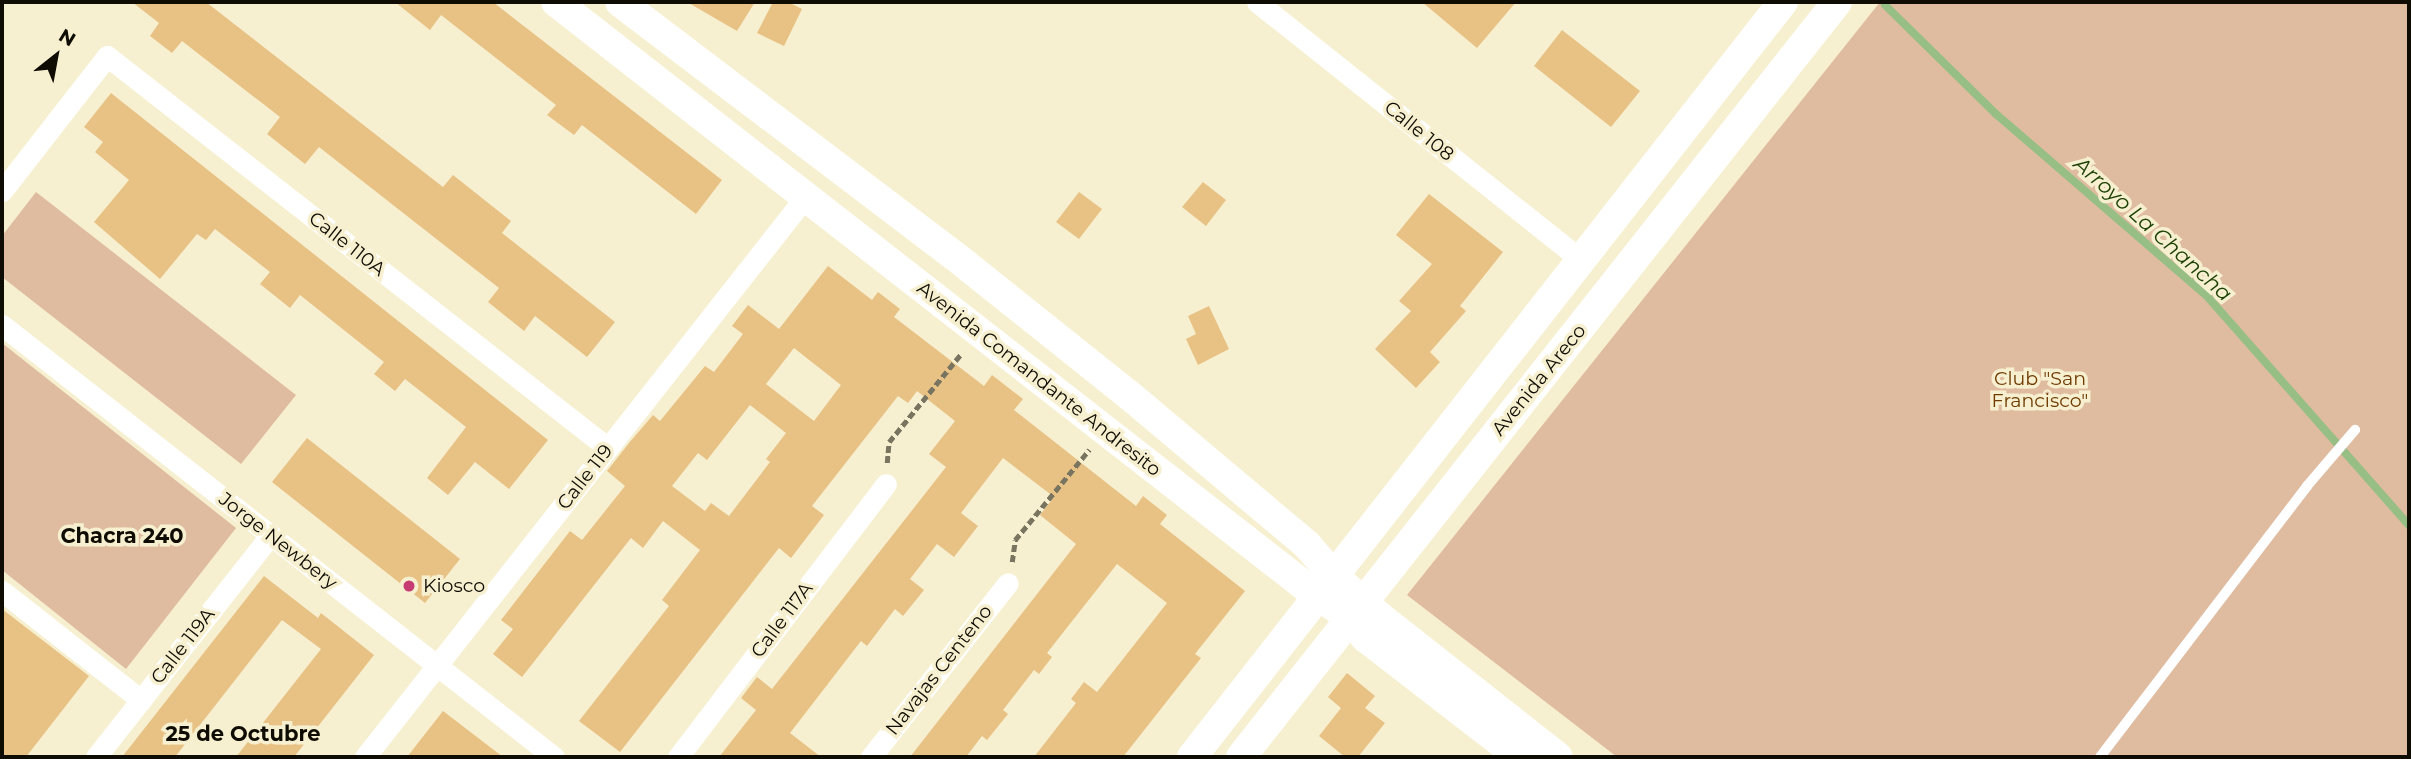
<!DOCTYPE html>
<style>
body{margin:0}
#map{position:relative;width:2411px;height:759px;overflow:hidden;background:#f7f0d0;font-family:Montserrat,sans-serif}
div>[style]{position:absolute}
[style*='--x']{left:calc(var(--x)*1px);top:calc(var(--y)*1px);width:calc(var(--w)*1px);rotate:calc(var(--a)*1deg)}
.green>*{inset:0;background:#dfbba0}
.stream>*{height:8px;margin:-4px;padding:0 4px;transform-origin:4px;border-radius:4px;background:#97bf85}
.building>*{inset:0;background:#e8c184}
.path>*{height:4.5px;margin-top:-2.25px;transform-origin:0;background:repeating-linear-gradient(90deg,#787460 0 7px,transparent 0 10.5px)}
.service>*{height:10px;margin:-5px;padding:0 5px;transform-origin:5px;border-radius:5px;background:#fff}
.minor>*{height:21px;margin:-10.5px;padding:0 10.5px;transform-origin:10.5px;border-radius:10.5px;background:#fff}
.secondary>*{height:30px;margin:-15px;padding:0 15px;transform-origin:15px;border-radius:15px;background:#fff}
.dots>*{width:19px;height:19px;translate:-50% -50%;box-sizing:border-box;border:4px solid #f7f0d0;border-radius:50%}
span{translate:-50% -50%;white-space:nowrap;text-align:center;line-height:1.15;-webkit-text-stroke:7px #f7f0d0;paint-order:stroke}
.street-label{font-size:19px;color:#0f0c03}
.park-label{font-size:19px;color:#703b02}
.poi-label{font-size:19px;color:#0f0c03}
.left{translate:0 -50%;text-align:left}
.water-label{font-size:21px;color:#1d4104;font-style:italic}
.neighbourhood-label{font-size:21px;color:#0f0c03;font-weight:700}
.frame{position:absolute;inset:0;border:4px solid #0f0c03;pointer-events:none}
.north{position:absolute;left:21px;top:21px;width:70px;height:70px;-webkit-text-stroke:5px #f7f0d0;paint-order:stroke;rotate:31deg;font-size:19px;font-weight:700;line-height:28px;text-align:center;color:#0f0c03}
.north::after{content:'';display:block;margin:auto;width:24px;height:32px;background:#0f0c03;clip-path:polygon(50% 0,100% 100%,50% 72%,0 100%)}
</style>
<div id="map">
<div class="green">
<i style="clip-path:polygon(1880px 2px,2409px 2px,2409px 757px,1617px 757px,1407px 595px)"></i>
<i style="clip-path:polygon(36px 192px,296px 395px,241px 464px,2px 277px,2px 236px)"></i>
<i style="clip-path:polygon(2px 343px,236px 528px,126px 669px,2px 570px)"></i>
</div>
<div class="stream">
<i style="--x:1885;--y:5;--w:156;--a:44.5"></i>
<i style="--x:1996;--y:114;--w:277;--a:40.8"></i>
<i style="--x:2206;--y:295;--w:307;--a:48.6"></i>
</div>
<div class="building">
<i style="clip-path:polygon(132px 2px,206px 2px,443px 187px,453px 175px,511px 221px,502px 233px,615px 322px,587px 357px,535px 316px,524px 331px,488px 302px,499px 288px,319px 147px,305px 164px,267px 134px,280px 117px,182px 41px,172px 53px,150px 36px,159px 23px)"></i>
<i style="clip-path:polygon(395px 2px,493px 2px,722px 180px,696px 214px,582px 125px,574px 135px,547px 115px,556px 105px,441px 15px,430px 30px)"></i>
<i style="clip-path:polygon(687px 2px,755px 2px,737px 31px)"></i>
<i style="clip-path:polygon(773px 2px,788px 2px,802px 9px,784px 46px,757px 33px)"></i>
<i style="clip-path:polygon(1422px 2px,1516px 2px,1477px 48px)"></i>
<i style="clip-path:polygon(1562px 30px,1640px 91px,1611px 127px,1534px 66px)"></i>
<i style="clip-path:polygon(111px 93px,548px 440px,509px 489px,475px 462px,448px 495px,427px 478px,466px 427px,405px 379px,395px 391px,374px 374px,384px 362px,300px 295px,290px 308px,260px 284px,270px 272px,215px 229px,206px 240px,197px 234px,160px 279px,94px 222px,129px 180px,95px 152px,103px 142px,84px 127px)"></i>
<i style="clip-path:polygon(1203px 182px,1226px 200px,1206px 226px,1182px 207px)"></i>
<i style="clip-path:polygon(1079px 192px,1102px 209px,1079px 239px,1056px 222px)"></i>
<i style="clip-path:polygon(1429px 194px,1503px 252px,1460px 306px,1466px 311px,1430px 352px,1440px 362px,1416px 388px,1375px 349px,1411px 311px,1399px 301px,1432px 264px,1396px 235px)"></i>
<i style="clip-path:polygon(evenodd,828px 266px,872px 300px,878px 292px,900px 309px,894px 317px,984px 386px,992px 375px,1023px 399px,1014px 410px,1136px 506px,1143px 496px,1167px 515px,1160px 524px,1245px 591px,1195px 654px,1201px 658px,1123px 757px,1034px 757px,1076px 703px,1071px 699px,1084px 682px,1097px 692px,1167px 603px,1117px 564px,1047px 653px,1052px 657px,1039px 674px,1034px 670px,1003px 710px,1008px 714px,987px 740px,982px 736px,966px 757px,910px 757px,1076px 544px,1040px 515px,1054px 497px,1003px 458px,961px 513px,978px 526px,954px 557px,937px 544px,910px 579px,924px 590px,903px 616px,895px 609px,867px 646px,861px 641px,790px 733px,821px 757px,719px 757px,756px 710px,741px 698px,757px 677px,772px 689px,946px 467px,929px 454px,955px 421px,917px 391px,908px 403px,898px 396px,812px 506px,824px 515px,791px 558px,779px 548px,620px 752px,579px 721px,669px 606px,662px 600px,700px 550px,663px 521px,643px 548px,631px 538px,522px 677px,493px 654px,513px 629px,501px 620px,570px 531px,582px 540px,625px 486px,607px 471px,629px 443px,653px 415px,660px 421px,705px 366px,714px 372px,743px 334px,732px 326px,748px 305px,779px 329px,828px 266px,794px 348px,841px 385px,814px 421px,766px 384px,794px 348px,828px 266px,750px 405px,786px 433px,766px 459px,770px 462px,729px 516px,711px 503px,705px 511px,672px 486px,698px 453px,707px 460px,750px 405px)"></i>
<i style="clip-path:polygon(1209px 306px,1229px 349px,1198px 365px,1186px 339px,1196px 334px,1188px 316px)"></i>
<i style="clip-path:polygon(307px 438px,460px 559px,425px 603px,272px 482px)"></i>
<i style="clip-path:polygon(264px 576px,318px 618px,321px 613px,374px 655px,294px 757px,236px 757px,321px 649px,282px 620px,175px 757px,122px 757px)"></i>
<i style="clip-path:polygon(2px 609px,89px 676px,26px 757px,2px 757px)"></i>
<i style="clip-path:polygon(1347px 673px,1375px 696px,1365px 708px,1385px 723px,1358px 757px,1345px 757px,1319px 736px,1341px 708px,1328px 697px)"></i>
<i style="clip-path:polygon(443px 711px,503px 757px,407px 757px)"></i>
</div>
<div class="path">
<i style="--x:887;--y:463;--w:21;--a:-85"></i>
<i style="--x:889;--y:442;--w:114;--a:-50.7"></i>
<i style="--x:1012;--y:562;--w:22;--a:-82"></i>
<i style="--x:1015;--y:540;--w:117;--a:-50.6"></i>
</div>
<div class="service">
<i style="--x:2100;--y:757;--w:341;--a:-52.6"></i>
<i style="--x:2307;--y:486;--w:74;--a:-49.4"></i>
</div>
<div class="minor">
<i style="--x:1257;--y:2;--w:414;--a:38.5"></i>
<i style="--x:2;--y:191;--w:171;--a:-52.1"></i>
<i style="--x:107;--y:56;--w:636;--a:38.04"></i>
<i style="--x:2;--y:325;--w:701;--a:38.05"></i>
<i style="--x:2;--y:591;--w:177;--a:38.1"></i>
<i style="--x:96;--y:757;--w:283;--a:-51.8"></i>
<i style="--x:365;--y:757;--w:714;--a:-51.83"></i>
<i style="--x:678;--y:757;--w:343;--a:-52.7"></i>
<i style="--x:871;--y:757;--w:221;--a:-51.8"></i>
</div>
<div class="secondary">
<i style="--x:556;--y:2;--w:951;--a:37.95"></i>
<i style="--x:1306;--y:587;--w:52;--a:34.9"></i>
<i style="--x:1349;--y:617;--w:27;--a:51"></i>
<i style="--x:1366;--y:638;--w:195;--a:37.7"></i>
<i style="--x:620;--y:2;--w:435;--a:37.2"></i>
<i style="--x:966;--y:265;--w:208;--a:38.6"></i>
<i style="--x:1129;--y:395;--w:233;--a:40.1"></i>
<i style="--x:1307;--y:545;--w:41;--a:48.9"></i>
<i style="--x:1334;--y:576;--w:62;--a:41.7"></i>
<i style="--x:1380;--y:617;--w:226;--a:38.2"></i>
<i style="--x:1192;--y:757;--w:959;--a:-51.95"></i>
<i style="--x:1241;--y:757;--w:962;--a:-51.71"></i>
</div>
<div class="dots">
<i style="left:409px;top:586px;background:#c63b71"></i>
</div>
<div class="street-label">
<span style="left:1419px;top:131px;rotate:39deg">Calle 108</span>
<span style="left:347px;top:244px;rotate:38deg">Calle 110A</span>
<span style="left:1039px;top:379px;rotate:38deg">Avenida Comandante Andresito</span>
<span style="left:1539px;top:380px;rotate:-51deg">Avenida Areco</span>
<span style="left:585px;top:477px;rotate:-52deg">Calle 119</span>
<span style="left:278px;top:541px;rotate:38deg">Jorge Newbery</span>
<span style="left:782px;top:620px;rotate:-53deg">Calle 117A</span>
<span style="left:183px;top:646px;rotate:-52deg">Calle 119A</span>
<span style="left:939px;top:670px;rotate:-52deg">Navajas Centeno</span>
</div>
<div class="park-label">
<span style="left:2040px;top:390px">Club "San<br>Francisco"</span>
</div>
<div class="poi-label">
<span class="left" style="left:423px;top:586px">Kiosco</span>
</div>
<div class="water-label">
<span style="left:2153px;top:229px;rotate:42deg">Arroyo La Chancha</span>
</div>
<div class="neighbourhood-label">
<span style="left:122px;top:536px">Chacra 240</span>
<span style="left:243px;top:734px">25 de Octubre</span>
</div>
<div class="frame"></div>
<div class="north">N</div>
</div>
